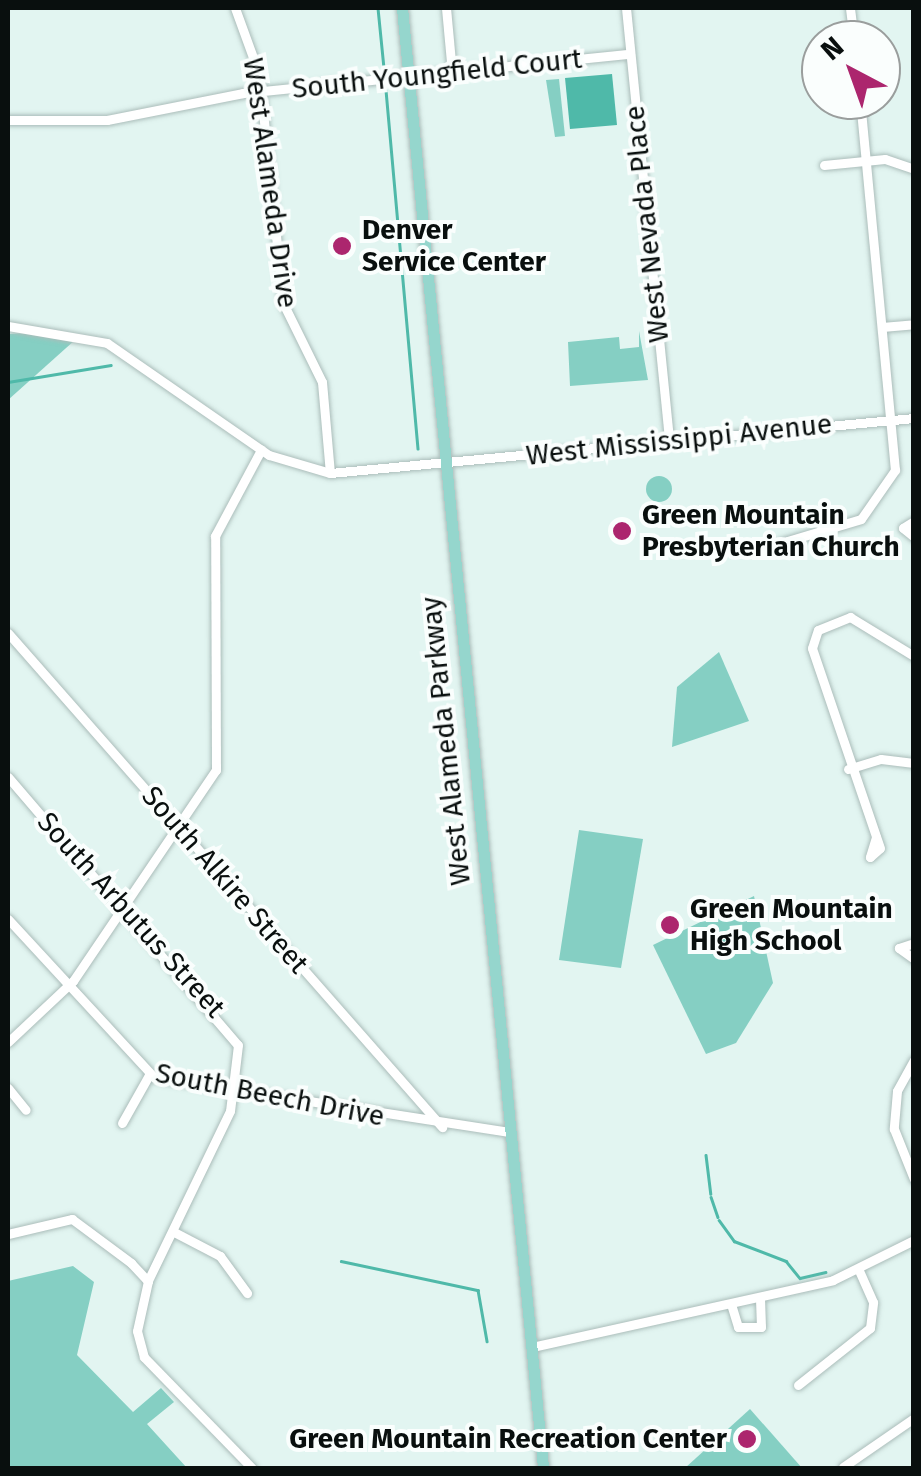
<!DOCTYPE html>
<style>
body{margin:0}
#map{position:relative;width:921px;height:1476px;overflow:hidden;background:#e2f5f1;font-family:"Fira Sans",sans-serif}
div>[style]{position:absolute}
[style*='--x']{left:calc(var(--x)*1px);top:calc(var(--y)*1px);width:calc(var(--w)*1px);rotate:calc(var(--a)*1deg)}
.green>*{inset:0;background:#85cfc3}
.round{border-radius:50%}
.water>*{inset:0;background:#4fb9a9}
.stream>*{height:2.5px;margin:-1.25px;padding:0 1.25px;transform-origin:1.25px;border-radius:1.25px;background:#4fb9a9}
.roads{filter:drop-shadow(0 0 2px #abbdba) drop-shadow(0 0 2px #abbdba)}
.minor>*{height:9px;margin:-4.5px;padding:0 4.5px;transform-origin:4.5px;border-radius:4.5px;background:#fff}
.major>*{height:11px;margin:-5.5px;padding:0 5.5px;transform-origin:5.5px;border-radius:5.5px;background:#95d6cd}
.dots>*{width:28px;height:28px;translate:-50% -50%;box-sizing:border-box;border:5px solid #fafefd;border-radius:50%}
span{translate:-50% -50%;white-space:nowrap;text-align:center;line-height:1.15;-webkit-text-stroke:8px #fafefd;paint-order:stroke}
.street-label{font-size:28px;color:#090f0e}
.poi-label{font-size:28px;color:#090f0e;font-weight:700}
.left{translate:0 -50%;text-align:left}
.right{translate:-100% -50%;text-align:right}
.frame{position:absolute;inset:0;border:10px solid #090f0e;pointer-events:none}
.north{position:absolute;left:801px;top:20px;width:100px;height:100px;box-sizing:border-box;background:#fafefd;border:2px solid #9a9e9d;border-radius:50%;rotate:319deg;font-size:28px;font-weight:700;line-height:40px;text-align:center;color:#090f0e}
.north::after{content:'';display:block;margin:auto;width:35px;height:45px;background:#ac266e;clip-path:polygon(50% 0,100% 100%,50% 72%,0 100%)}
</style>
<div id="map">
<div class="green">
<i style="clip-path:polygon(559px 79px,565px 136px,555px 137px,546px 80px)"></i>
<i style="clip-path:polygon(639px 331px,648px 380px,570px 386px,568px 342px,619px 337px,620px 349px,639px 347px)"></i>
<i style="clip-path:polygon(8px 334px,26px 333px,75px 340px,8px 400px)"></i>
<i class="round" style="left:646px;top:476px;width:26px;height:26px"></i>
<i style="clip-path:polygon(719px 652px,749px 721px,672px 747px,677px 687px)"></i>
<i style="clip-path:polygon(579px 830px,643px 839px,621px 968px,559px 960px)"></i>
<i style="clip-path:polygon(754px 896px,773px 983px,736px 1043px,706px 1054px,653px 945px)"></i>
<i style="clip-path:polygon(73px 1266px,94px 1282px,77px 1355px,133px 1412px,161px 1388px,174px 1402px,147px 1424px,187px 1468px,8px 1468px,8px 1281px)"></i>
<i style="clip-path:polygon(750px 1409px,802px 1468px,685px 1468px)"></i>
</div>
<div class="water">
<i style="clip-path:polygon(612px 74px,617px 125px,570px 129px,565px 78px)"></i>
</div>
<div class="stream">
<i style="--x:378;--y:8;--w:60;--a:84.3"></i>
<i style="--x:386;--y:90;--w:360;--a:84.9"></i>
<i style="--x:8;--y:382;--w:104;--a:-9.4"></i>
<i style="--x:706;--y:1155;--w:39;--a:83"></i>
<i style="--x:711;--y:1197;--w:21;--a:71"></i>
<i style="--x:719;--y:1220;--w:26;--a:54"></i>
<i style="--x:734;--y:1241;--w:56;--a:21"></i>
<i style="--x:786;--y:1261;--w:22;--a:51"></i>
<i style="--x:800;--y:1278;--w:26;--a:-13"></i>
<i style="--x:341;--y:1261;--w:140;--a:12"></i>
<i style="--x:478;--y:1290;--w:52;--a:80"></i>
</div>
<div class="roads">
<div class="minor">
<i style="--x:235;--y:8;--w:70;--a:70"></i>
<i style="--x:259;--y:74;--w:230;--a:84"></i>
<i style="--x:283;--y:303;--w:88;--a:63.7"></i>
<i style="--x:322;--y:382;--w:91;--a:85"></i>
<i style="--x:446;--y:8;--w:65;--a:84.7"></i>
<i style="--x:626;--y:8;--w:434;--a:84.3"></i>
<i style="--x:850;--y:8;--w:32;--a:83"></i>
<i style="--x:8;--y:120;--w:99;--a:0"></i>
<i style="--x:107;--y:120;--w:139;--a:-11.2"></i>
<i style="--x:243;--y:93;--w:389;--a:-5.8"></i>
<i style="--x:824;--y:165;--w:61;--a:-5.6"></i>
<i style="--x:885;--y:159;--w:31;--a:19"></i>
<i style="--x:8;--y:326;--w:100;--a:9.7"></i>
<i style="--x:107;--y:343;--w:197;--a:34.7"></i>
<i style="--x:269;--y:455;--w:64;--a:16.4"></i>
<i style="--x:330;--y:473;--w:587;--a:-5.38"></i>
<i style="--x:882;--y:327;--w:32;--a:-5"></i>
<i style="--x:914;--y:521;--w:13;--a:148"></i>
<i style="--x:903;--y:528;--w:14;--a:39"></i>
<i style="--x:764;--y:548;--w:101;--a:-16.6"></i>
<i style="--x:861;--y:519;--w:60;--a:-55.2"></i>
<i style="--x:895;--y:470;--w:372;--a:-95.4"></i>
<i style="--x:8;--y:633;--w:658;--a:48.7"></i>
<i style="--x:848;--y:769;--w:34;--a:-17"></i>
<i style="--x:881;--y:759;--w:33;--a:7"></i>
<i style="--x:8;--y:777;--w:353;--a:49.4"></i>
<i style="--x:238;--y:1045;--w:66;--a:96.9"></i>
<i style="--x:230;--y:1111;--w:189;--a:115.8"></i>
<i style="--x:876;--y:837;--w:21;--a:107"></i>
<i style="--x:870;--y:857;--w:13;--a:-42"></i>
<i style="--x:880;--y:848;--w:211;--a:-108.8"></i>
<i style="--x:812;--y:648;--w:19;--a:-72"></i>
<i style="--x:818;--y:630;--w:35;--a:-22"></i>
<i style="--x:850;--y:617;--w:75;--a:31.4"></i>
<i style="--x:8;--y:919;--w:215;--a:47.3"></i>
<i style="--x:154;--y:1077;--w:358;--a:8.8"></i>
<i style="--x:914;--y:943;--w:16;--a:162"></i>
<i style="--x:899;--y:948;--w:19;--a:36"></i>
<i style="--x:8;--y:1042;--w:89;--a:-43.2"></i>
<i style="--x:73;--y:981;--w:255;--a:-55.9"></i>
<i style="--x:216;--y:770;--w:234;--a:-90.2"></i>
<i style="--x:215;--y:536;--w:98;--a:-61.9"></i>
<i style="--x:914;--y:1060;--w:35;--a:119"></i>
<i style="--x:897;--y:1091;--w:38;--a:95"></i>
<i style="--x:894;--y:1129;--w:54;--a:68.2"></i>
<i style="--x:8;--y:1088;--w:28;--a:51"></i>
<i style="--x:122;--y:1123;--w:55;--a:-60.6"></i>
<i style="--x:174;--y:1232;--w:52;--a:27.6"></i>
<i style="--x:220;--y:1256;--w:46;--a:53.9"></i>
<i style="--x:8;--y:1234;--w:66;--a:-13.2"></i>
<i style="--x:72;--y:1219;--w:74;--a:36.7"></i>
<i style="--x:131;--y:1263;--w:25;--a:47"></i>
<i style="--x:148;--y:1281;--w:51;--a:102.4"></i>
<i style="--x:137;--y:1331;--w:27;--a:75"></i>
<i style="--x:144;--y:1357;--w:155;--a:45.8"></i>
<i style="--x:731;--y:1304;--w:24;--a:73"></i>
<i style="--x:738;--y:1327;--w:23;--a:0"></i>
<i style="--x:761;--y:1327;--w:29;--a:-92"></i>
<i style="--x:532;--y:1347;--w:308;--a:-12.5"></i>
<i style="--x:833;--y:1280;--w:90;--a:-26.3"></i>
<i style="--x:798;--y:1385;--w:92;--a:-38.4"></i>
<i style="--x:870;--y:1328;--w:26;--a:-83"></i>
<i style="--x:873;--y:1302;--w:35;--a:-114"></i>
<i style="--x:843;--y:1467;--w:86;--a:-34.6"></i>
</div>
<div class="major">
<i style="--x:402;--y:8;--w:1467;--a:84.48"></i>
</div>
</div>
<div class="dots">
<i style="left:342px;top:246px;background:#ac266e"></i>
<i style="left:622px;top:531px;background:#ac266e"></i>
<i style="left:670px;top:925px;background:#ac266e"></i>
<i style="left:747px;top:1439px;background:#ac266e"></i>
</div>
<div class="street-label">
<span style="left:437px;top:74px;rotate:-6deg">South Youngfield Court</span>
<span style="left:270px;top:183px;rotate:82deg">West Alameda Drive</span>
<span style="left:647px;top:224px;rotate:-96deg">West Nevada Place</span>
<span style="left:679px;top:440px;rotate:-6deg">West Mississippi Avenue</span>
<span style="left:446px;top:741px;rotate:-96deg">West Alameda Parkway</span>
<span style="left:225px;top:880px;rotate:49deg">South Alkire Street</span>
<span style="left:131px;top:915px;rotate:48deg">South Arbutus Street</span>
<span style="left:270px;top:1095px;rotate:11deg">South Beech Drive</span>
</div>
<div class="poi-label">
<span class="left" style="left:362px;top:246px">Denver<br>Service Center</span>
<span class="left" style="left:642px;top:531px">Green Mountain<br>Presbyterian Church</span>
<span class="left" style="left:690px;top:925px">Green Mountain<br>High School</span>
<span class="right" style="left:727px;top:1439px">Green Mountain Recreation Center</span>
</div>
<div class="frame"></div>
<div class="north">N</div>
</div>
